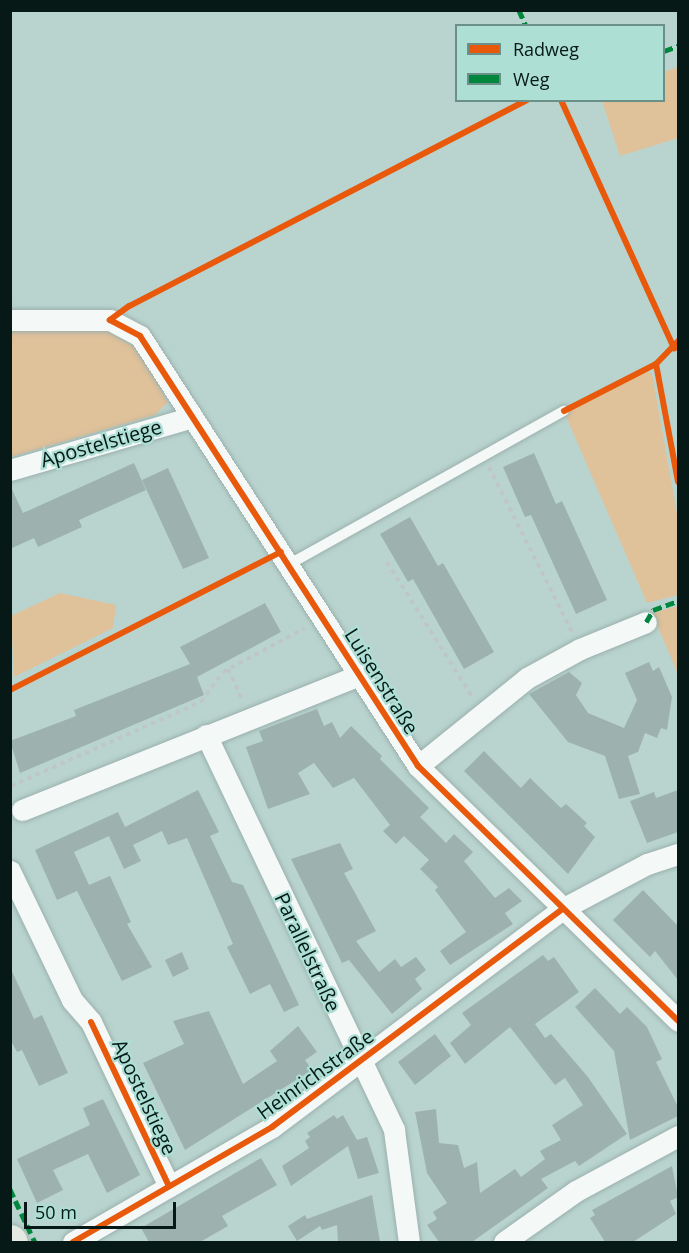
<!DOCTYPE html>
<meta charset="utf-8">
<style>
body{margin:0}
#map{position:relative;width:689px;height:1253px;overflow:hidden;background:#b9d4cf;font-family:"Open Sans",sans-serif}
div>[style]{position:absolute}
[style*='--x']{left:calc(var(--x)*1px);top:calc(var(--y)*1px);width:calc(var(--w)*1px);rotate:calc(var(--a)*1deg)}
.green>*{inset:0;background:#dfc19a}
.building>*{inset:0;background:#9db2ae}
.path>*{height:4px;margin-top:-2px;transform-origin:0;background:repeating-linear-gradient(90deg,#bfc7c6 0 4.5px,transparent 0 9px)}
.roads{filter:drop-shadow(0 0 2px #9bb0ac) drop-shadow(0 0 2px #9bb0ac)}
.lane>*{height:10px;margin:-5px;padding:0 5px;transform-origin:5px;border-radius:5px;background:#f4f9f8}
.street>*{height:21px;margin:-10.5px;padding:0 10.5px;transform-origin:10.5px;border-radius:10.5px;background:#f4f9f8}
.primary>*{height:33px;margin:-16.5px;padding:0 16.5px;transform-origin:16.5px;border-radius:16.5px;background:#e4eae2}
.quiet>*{height:4.5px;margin-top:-2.25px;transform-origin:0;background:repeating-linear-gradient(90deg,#00873e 0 9px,transparent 0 13.5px)}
.cycleway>*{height:6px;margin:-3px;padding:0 3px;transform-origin:3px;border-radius:3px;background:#e8590c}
span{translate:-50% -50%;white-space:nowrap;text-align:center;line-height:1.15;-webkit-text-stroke:4.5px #aedfd5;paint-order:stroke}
.street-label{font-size:20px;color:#061916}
.frame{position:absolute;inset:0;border:12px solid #061916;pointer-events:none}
.legend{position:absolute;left:455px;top:24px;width:210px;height:78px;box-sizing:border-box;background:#aedfd5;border:2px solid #6b9089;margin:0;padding:8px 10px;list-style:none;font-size:18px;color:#061916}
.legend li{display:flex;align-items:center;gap:12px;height:30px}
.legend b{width:30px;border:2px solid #6b9089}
.scale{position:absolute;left:24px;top:1202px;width:152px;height:27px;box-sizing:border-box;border:3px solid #061916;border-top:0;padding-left:8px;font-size:18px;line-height:21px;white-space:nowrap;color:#061916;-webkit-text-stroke:4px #aedfd5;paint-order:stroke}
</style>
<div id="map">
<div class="green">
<i style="clip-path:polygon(678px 67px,678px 138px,620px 156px,602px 101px,664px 100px,664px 72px)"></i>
<i style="clip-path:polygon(100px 326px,141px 350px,168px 402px,155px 415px,11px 457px,11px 328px)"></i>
<i style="clip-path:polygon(645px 371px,652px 374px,678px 519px,678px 595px,647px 603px,565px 414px)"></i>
<i style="clip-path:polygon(60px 593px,116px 605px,113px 628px,14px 677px,11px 616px)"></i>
<i style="clip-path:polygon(678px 606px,678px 674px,652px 613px)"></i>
</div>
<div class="building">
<i style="clip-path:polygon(534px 453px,556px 504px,562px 501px,607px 600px,576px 614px,531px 515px,525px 517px,503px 467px)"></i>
<i style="clip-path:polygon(134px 463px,146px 490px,79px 520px,82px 527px,38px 547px,34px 538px,10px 549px,10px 485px,23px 513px)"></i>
<i style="clip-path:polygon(168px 468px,209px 558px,183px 569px,142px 480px)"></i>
<i style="clip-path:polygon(410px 517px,438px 566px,443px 563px,494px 652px,464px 669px,413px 579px,408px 582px,380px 534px)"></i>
<i style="clip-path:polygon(265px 603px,281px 632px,197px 677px,204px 695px,20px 773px,10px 741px,76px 716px,74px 710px,190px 664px,180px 647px)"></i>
<i style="clip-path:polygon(649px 662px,653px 671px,659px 667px,672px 697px,667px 730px,661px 728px,657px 738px,645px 733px,638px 752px,628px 756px,640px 794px,619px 799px,605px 756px,568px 742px,529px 694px,569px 672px,582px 683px,576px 695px,588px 713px,624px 728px,637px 700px,625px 673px)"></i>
<i style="clip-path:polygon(317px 709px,324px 726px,332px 722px,340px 738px,351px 726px,382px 756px,380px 759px,429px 808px,420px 817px,446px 843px,454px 834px,473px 852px,464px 861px,495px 898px,509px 888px,522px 901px,505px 913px,513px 924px,450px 965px,440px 951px,466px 932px,435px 890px,438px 887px,420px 869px,429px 860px,404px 836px,396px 844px,383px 831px,390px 825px,354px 778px,333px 788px,314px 763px,298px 773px,310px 794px,268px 809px,246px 747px,263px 741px,259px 731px)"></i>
<i style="clip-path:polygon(484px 751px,521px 788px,530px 778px,561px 808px,566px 804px,587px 823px,584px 826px,595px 837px,568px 874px,464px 771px)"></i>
<i style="clip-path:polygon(198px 790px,219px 832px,210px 836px,232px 882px,243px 885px,299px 1005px,284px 1012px,270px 984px,250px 994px,227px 947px,233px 944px,187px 838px,168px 845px,162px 831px,133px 845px,141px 861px,124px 869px,109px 836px,74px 852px,89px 885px,110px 876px,131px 922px,127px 924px,152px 967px,122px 981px,77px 891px,57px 900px,35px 850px,118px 812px,125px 827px)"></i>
<i style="clip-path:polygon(678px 790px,678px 832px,647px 843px,630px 801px,654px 792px,656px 798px)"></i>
<i style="clip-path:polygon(340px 843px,353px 869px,344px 873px,376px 931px,356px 941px,379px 972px,395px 959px,401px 967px,416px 957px,426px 970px,415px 979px,422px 989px,392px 1014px,349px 960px,342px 963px,291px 859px)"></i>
<i style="clip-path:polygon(643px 890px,678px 926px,678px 980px,655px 951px,650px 957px,613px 920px)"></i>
<i style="clip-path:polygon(182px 952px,189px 969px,173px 977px,165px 960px)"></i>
<i style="clip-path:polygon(543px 955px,548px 961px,554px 957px,579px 992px,535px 1024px,545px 1038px,551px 1034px,588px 1077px,627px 1134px,579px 1166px,575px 1161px,541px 1179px,548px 1188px,472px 1242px,439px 1242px,427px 1225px,437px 1219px,433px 1212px,447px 1203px,427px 1173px,415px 1112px,436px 1109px,439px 1143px,458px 1145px,464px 1168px,477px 1162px,480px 1193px,515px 1169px,521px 1177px,545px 1159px,540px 1151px,561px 1140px,552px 1125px,583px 1105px,565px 1078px,555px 1085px,510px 1027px,465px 1064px,450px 1043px,471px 1025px,462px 1013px)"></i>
<i style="clip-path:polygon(10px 967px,34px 1019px,42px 1015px,68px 1073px,39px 1086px,22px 1050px,17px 1052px,10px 1039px)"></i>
<i style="clip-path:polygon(595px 988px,620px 1014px,627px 1007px,647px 1027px,662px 1059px,656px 1062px,678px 1107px,678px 1116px,630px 1140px,614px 1051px,575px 1007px)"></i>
<i style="clip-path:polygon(209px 1011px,243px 1084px,277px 1061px,270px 1051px,298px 1026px,317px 1052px,305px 1060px,312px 1070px,185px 1150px,143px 1063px,184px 1044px,173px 1021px)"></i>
<i style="clip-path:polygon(435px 1034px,451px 1056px,415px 1085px,398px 1062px)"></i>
<i style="clip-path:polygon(103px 1099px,140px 1175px,107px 1193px,88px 1154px,53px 1170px,63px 1190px,37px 1203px,17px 1159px,90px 1125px,83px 1108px)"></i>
<i style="clip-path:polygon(334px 1115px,337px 1119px,343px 1115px,357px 1140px,367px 1137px,379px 1173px,358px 1179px,348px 1146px,291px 1186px,282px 1166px,309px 1148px,305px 1141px,310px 1137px,307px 1133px)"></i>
<i style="clip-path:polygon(261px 1158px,277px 1185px,222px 1216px,228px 1226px,200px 1242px,149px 1242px,141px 1228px)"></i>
<i style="clip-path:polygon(672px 1166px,678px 1197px,670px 1201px,676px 1214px,633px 1242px,605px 1242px,590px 1218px,595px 1215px,592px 1210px)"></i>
<i style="clip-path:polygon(372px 1195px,380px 1242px,338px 1242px,337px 1225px,322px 1230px,320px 1226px,297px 1241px,288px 1226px,305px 1215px,307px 1219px)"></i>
</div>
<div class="path">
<i style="--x:489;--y:467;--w:185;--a:63.3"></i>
<i style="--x:387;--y:562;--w:161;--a:57.7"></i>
<i style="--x:228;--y:669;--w:35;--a:65"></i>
<i style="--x:11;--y:786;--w:208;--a:-23.9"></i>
<i style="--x:201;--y:702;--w:37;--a:-54"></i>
<i style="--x:223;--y:672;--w:93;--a:-28.2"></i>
</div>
<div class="roads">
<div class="lane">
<i style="--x:288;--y:565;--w:316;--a:-29.2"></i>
</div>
<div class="street">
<i style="--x:10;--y:320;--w:100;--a:0"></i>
<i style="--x:110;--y:320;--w:34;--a:28"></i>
<i style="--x:140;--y:336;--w:512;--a:57.12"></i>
<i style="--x:418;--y:766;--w:364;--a:44.4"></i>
<i style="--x:10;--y:470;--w:190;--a:-16.2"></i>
<i style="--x:206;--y:735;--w:437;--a:64.5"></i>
<i style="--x:394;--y:1130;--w:113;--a:82.4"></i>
<i style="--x:418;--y:766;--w:140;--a:-38.9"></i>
<i style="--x:527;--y:678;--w:60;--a:-28.7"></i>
<i style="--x:580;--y:649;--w:71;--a:-22.2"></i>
<i style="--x:22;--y:810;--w:363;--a:-21.8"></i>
<i style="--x:10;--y:871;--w:143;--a:64.3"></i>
<i style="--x:72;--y:1000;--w:29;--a:49"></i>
<i style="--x:91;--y:1022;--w:182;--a:64.6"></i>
<i style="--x:73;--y:1242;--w:230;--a:-30"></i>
<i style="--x:272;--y:1127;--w:363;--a:-36.9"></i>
<i style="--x:562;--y:909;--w:96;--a:-27.9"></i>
<i style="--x:647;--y:864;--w:33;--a:-18"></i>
<i style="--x:504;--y:1242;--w:88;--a:-35.3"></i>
<i style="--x:576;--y:1191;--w:116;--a:-28.3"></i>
</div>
<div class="primary">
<i style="--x:10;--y:1241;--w:1;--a:45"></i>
</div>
</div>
<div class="quiet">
<i style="--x:519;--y:10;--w:17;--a:66"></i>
<i style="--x:664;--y:51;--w:15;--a:-20"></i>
<i style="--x:646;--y:622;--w:14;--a:-60"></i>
<i style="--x:653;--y:610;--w:27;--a:-20"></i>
<i style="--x:10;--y:1189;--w:59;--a:64.7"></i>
</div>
<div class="cycleway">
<i style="--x:527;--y:100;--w:448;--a:152.6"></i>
<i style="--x:129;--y:306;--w:24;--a:144"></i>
<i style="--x:110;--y:320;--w:34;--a:28"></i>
<i style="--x:140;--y:336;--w:512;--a:57.12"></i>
<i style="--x:418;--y:766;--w:364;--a:44.4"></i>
<i style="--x:561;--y:100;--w:273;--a:65.5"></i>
<i style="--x:656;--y:364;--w:120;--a:79.4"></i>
<i style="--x:564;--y:411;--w:103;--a:-27.1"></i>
<i style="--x:656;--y:364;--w:32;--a:-46"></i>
<i style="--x:10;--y:690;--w:304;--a:-27"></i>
<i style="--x:91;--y:1022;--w:182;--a:64.6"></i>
<i style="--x:73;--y:1242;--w:230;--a:-30"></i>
<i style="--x:272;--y:1127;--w:363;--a:-36.9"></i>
</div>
<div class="street-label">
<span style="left:101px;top:443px;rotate:-16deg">Apostelstiege</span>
<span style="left:382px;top:681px;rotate:58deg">Luisenstraße</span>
<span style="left:308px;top:952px;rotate:65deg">Parallelstraße</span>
<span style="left:315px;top:1074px;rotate:-36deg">Heinrichstraße</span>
<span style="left:145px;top:1097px;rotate:65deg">Apostelstiege</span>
</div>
<div class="frame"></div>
<ul class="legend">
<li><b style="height:8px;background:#e8590c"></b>Radweg</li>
<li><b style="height:8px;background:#00873e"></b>Weg</li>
</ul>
<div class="scale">50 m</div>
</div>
